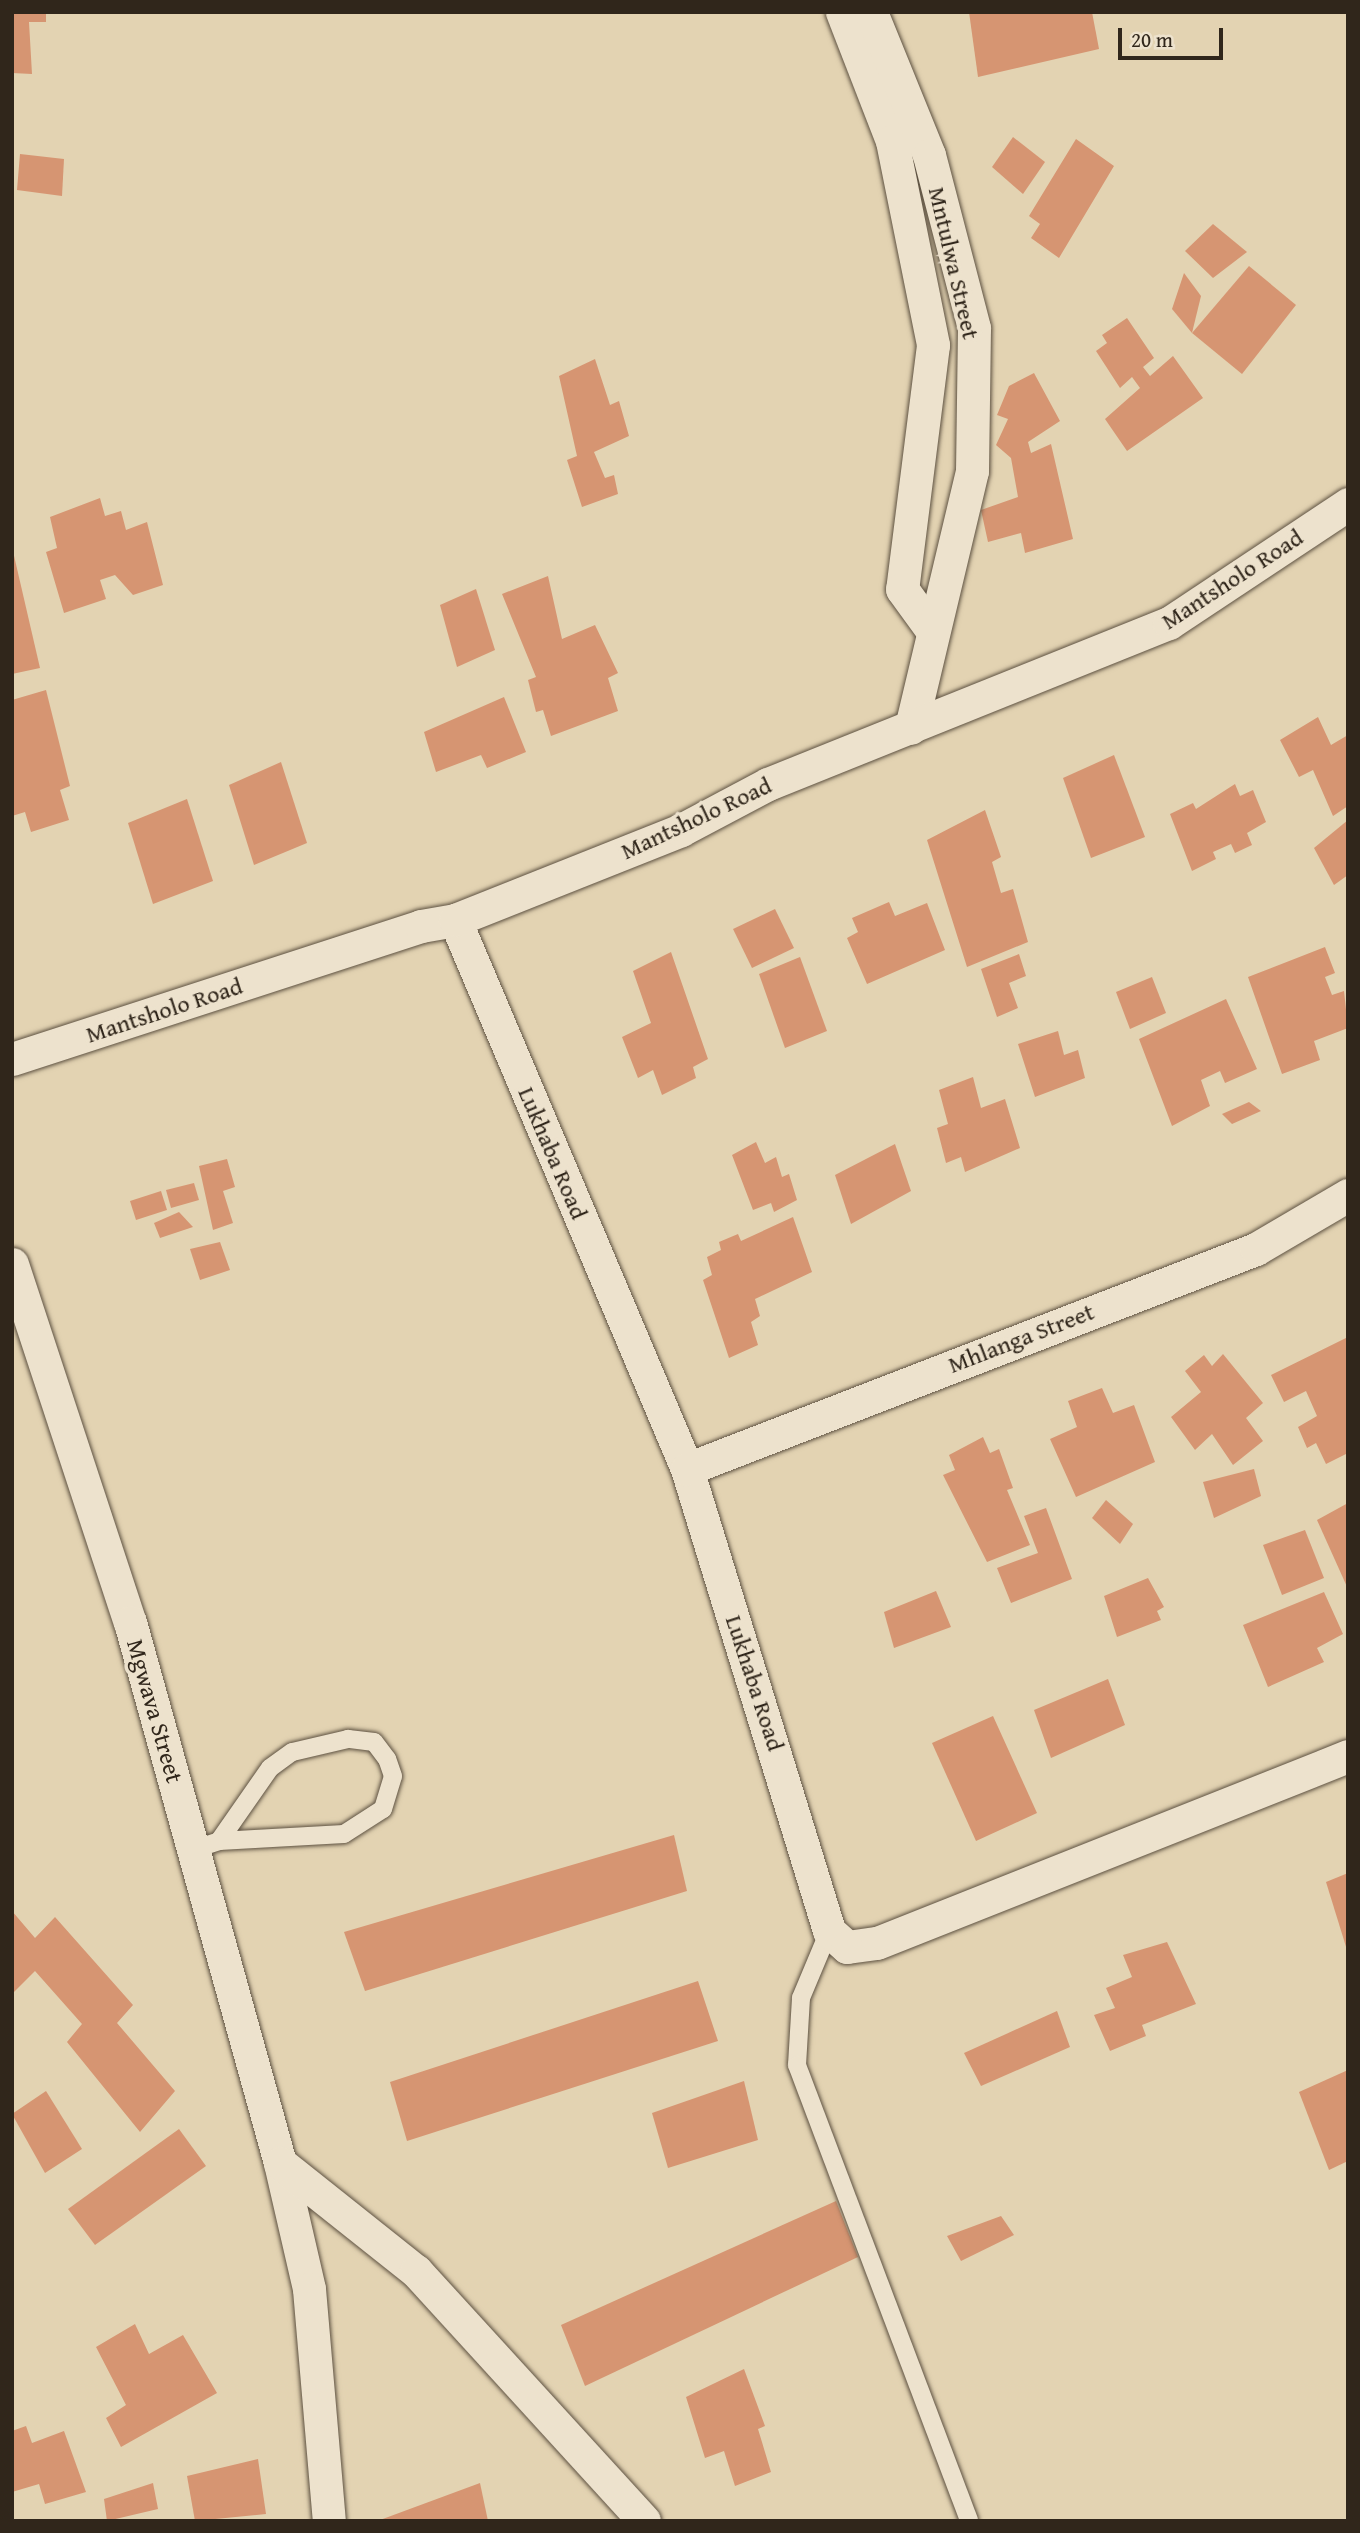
<!DOCTYPE html>
<style>
body{margin:0}
#map{position:relative;width:1360px;height:2533px;overflow:hidden;background:#e3d3b2;font-family:"Gentium Book Plus",serif}
div>[style]{position:absolute}
[style*='--x']{left:calc(var(--x)*1px);top:calc(var(--y)*1px);width:calc(var(--w)*1px);rotate:calc(var(--a)*1deg)}
.building>*{inset:0;background:#d69572}
.roads{filter:drop-shadow(0 0 2px #5d5141) drop-shadow(0 0 2px #5d5141)}
.service>*{height:18px;margin:-9px;padding:0 9px;transform-origin:9px;border-radius:9px;background:#ede2cd}
.minor>*{height:33px;margin:-16.5px;padding:0 16.5px;transform-origin:16.5px;border-radius:16.5px;background:#ede2cd}
span{translate:-50% -50%;white-space:nowrap;text-align:center;line-height:1.15;-webkit-text-stroke:7px #ede2cd;paint-order:stroke}
.street-label{font-size:24px;color:#30261b}
.frame{position:absolute;inset:0;border:14px solid #30261b;pointer-events:none}
.scale{position:absolute;left:1118px;top:28px;width:105px;height:32px;box-sizing:border-box;border:4px solid #30261b;border-top:0;padding-left:9px;font-size:21px;line-height:24px;white-space:nowrap;color:#30261b;-webkit-text-stroke:5px #ede2cd;paint-order:stroke}
</style>
<div id="map">
<div class="building">
<i style="clip-path:polygon(12px 12px,46px 12px,46px 22px,29px 22px,32px 74px,12px 73px)"></i>
<i style="clip-path:polygon(969px 12px,1092px 12px,1099px 49px,978px 77px)"></i>
<i style="clip-path:polygon(1013px 137px,1045px 162px,1023px 194px,992px 167px)"></i>
<i style="clip-path:polygon(1076px 139px,1114px 166px,1059px 258px,1031px 238px,1040px 224px,1029px 216px)"></i>
<i style="clip-path:polygon(20px 154px,64px 159px,62px 196px,17px 190px)"></i>
<i style="clip-path:polygon(1213px 224px,1247px 252px,1213px 278px,1185px 251px)"></i>
<i style="clip-path:polygon(1249px 266px,1296px 305px,1242px 374px,1192px 333px)"></i>
<i style="clip-path:polygon(1184px 273px,1201px 296px,1192px 333px,1172px 309px)"></i>
<i style="clip-path:polygon(1127px 318px,1154px 358px,1143px 367px,1150px 376px,1173px 356px,1203px 398px,1127px 451px,1105px 419px,1140px 388px,1132px 377px,1120px 388px,1096px 351px,1107px 343px,1102px 335px)"></i>
<i style="clip-path:polygon(595px 359px,610px 405px,619px 401px,629px 436px,594px 452px,605px 478px,614px 475px,618px 494px,582px 507px,567px 460px,577px 456px,559px 376px)"></i>
<i style="clip-path:polygon(1034px 373px,1060px 421px,1028px 442px,1031px 453px,1051px 444px,1073px 539px,1025px 553px,1021px 533px,988px 542px,981px 510px,1018px 497px,1011px 458px,996px 445px,1008px 419px,997px 415px,1009px 386px)"></i>
<i style="clip-path:polygon(100px 498px,105px 516px,121px 511px,126px 530px,147px 522px,163px 585px,133px 595px,115px 575px,100px 580px,106px 599px,64px 613px,46px 552px,57px 548px,50px 517px)"></i>
<i style="clip-path:polygon(12px 547px,40px 668px,12px 674px)"></i>
<i style="clip-path:polygon(548px 576px,562px 639px,595px 625px,618px 673px,608px 678px,618px 711px,551px 736px,543px 710px,536px 712px,528px 680px,536px 677px,502px 594px)"></i>
<i style="clip-path:polygon(476px 589px,495px 650px,457px 667px,440px 605px)"></i>
<i style="clip-path:polygon(46px 690px,70px 786px,60px 790px,69px 820px,31px 832px,25px 812px,12px 816px,12px 700px)"></i>
<i style="clip-path:polygon(504px 697px,526px 752px,487px 768px,481px 755px,436px 772px,424px 732px)"></i>
<i style="clip-path:polygon(1318px 717px,1331px 745px,1348px 735px,1348px 806px,1333px 816px,1313px 770px,1299px 777px,1280px 740px)"></i>
<i style="clip-path:polygon(1114px 755px,1145px 837px,1091px 858px,1063px 778px)"></i>
<i style="clip-path:polygon(281px 762px,307px 843px,254px 865px,229px 785px)"></i>
<i style="clip-path:polygon(1235px 784px,1240px 796px,1253px 790px,1266px 822px,1247px 833px,1252px 845px,1235px 853px,1231px 844px,1213px 852px,1216px 859px,1192px 871px,1170px 814px,1193px 803px,1196px 809px)"></i>
<i style="clip-path:polygon(187px 799px,213px 881px,153px 904px,128px 823px)"></i>
<i style="clip-path:polygon(985px 810px,1001px 857px,992px 862px,1001px 893px,1013px 889px,1028px 942px,967px 967px,927px 840px)"></i>
<i style="clip-path:polygon(1348px 820px,1348px 875px,1334px 885px,1314px 848px)"></i>
<i style="clip-path:polygon(889px 902px,895px 916px,927px 903px,945px 950px,867px 984px,847px 938px,858px 932px,852px 918px)"></i>
<i style="clip-path:polygon(775px 909px,794px 948px,752px 968px,733px 929px)"></i>
<i style="clip-path:polygon(1325px 947px,1335px 973px,1325px 977px,1332px 995px,1344px 991px,1348px 1028px,1314px 1041px,1320px 1060px,1282px 1074px,1248px 977px)"></i>
<i style="clip-path:polygon(671px 952px,708px 1059px,693px 1067px,696px 1078px,662px 1095px,653px 1070px,638px 1078px,622px 1037px,651px 1023px,633px 971px)"></i>
<i style="clip-path:polygon(1019px 954px,1026px 976px,1009px 983px,1018px 1008px,997px 1017px,981px 969px)"></i>
<i style="clip-path:polygon(800px 957px,827px 1031px,785px 1048px,759px 974px)"></i>
<i style="clip-path:polygon(1152px 977px,1166px 1013px,1130px 1029px,1116px 992px)"></i>
<i style="clip-path:polygon(1226px 999px,1257px 1069px,1225px 1083px,1220px 1071px,1201px 1080px,1210px 1106px,1172px 1126px,1139px 1039px)"></i>
<i style="clip-path:polygon(1058px 1031px,1064px 1055px,1078px 1050px,1085px 1078px,1035px 1097px,1018px 1044px)"></i>
<i style="clip-path:polygon(973px 1077px,981px 1108px,1005px 1099px,1020px 1148px,965px 1172px,961px 1157px,946px 1163px,937px 1128px,948px 1124px,939px 1090px)"></i>
<i style="clip-path:polygon(1249px 1102px,1261px 1111px,1232px 1124px,1222px 1114px)"></i>
<i style="clip-path:polygon(756px 1142px,765px 1163px,776px 1157px,782px 1177px,789px 1174px,797px 1200px,774px 1212px,771px 1203px,753px 1210px,732px 1155px)"></i>
<i style="clip-path:polygon(895px 1144px,911px 1191px,851px 1224px,835px 1175px)"></i>
<i style="clip-path:polygon(227px 1159px,235px 1187px,223px 1191px,233px 1223px,213px 1230px,199px 1166px)"></i>
<i style="clip-path:polygon(194px 1183px,199px 1200px,171px 1208px,166px 1190px)"></i>
<i style="clip-path:polygon(161px 1191px,167px 1210px,136px 1220px,130px 1201px)"></i>
<i style="clip-path:polygon(179px 1212px,193px 1227px,160px 1238px,154px 1223px)"></i>
<i style="clip-path:polygon(793px 1217px,812px 1272px,755px 1299px,760px 1316px,751px 1322px,758px 1345px,729px 1358px,703px 1280px,712px 1275px,707px 1257px,721px 1250px,719px 1242px,738px 1234px,741px 1241px)"></i>
<i style="clip-path:polygon(220px 1242px,230px 1270px,200px 1280px,190px 1249px)"></i>
<i style="clip-path:polygon(1348px 1337px,1348px 1453px,1326px 1464px,1316px 1443px,1307px 1448px,1298px 1427px,1317px 1416px,1306px 1391px,1284px 1402px,1271px 1375px)"></i>
<i style="clip-path:polygon(1223px 1354px,1263px 1403px,1246px 1418px,1263px 1441px,1233px 1465px,1212px 1434px,1195px 1450px,1171px 1417px,1201px 1392px,1185px 1371px,1204px 1355px,1212px 1366px)"></i>
<i style="clip-path:polygon(1102px 1388px,1113px 1413px,1134px 1405px,1155px 1462px,1076px 1497px,1050px 1439px,1077px 1427px,1068px 1401px)"></i>
<i style="clip-path:polygon(983px 1437px,990px 1453px,999px 1449px,1013px 1488px,1007px 1490px,1030px 1545px,987px 1562px,943px 1475px,955px 1470px,949px 1455px)"></i>
<i style="clip-path:polygon(1254px 1469px,1261px 1496px,1214px 1518px,1203px 1482px)"></i>
<i style="clip-path:polygon(1106px 1500px,1133px 1524px,1120px 1544px,1092px 1518px)"></i>
<i style="clip-path:polygon(1348px 1503px,1348px 1589px,1317px 1520px)"></i>
<i style="clip-path:polygon(1046px 1508px,1072px 1579px,1011px 1603px,997px 1568px,1038px 1553px,1024px 1516px)"></i>
<i style="clip-path:polygon(1305px 1530px,1324px 1578px,1282px 1595px,1263px 1545px)"></i>
<i style="clip-path:polygon(1148px 1578px,1164px 1607px,1157px 1611px,1161px 1620px,1117px 1637px,1104px 1596px)"></i>
<i style="clip-path:polygon(936px 1591px,951px 1627px,894px 1648px,884px 1612px)"></i>
<i style="clip-path:polygon(1324px 1592px,1343px 1634px,1317px 1648px,1324px 1662px,1268px 1687px,1243px 1625px)"></i>
<i style="clip-path:polygon(1108px 1679px,1125px 1725px,1051px 1758px,1034px 1710px)"></i>
<i style="clip-path:polygon(993px 1716px,1037px 1813px,976px 1841px,932px 1743px)"></i>
<i style="clip-path:polygon(674px 1835px,687px 1891px,365px 1991px,344px 1932px)"></i>
<i style="clip-path:polygon(1348px 1873px,1348px 1950px,1347px 1950px,1326px 1882px)"></i>
<i style="clip-path:polygon(12px 1911px,35px 1938px,55px 1917px,133px 2005px,117px 2023px,175px 2091px,140px 2132px,67px 2042px,82px 2024px,35px 1971px,12px 1994px)"></i>
<i style="clip-path:polygon(1167px 1942px,1196px 2004px,1142px 2025px,1146px 2036px,1110px 2051px,1094px 2015px,1115px 2008px,1106px 1988px,1132px 1977px,1123px 1955px)"></i>
<i style="clip-path:polygon(698px 1981px,718px 2041px,407px 2141px,390px 2082px)"></i>
<i style="clip-path:polygon(1057px 2011px,1070px 2047px,981px 2086px,964px 2053px)"></i>
<i style="clip-path:polygon(1348px 2070px,1348px 2161px,1329px 2170px,1299px 2092px)"></i>
<i style="clip-path:polygon(744px 2081px,758px 2140px,668px 2168px,652px 2113px)"></i>
<i style="clip-path:polygon(46px 2091px,82px 2149px,45px 2173px,12px 2114px)"></i>
<i style="clip-path:polygon(179px 2129px,206px 2166px,95px 2245px,68px 2209px)"></i>
<i style="clip-path:polygon(836px 2201px,858px 2257px,585px 2386px,561px 2325px)"></i>
<i style="clip-path:polygon(1001px 2216px,1014px 2235px,961px 2261px,947px 2236px)"></i>
<i style="clip-path:polygon(135px 2324px,149px 2354px,183px 2335px,217px 2393px,121px 2447px,106px 2418px,126px 2405px,96px 2347px)"></i>
<i style="clip-path:polygon(744px 2369px,765px 2426px,758px 2429px,771px 2472px,735px 2486px,724px 2451px,705px 2458px,686px 2397px)"></i>
<i style="clip-path:polygon(26px 2426px,32px 2443px,64px 2431px,86px 2492px,45px 2504px,39px 2484px,12px 2492px,12px 2431px)"></i>
<i style="clip-path:polygon(258px 2459px,266px 2514px,195px 2521px,187px 2476px)"></i>
<i style="clip-path:polygon(153px 2483px,158px 2509px,107px 2521px,104px 2499px)"></i>
<i style="clip-path:polygon(480px 2483px,488px 2521px,380px 2521px,380px 2520px)"></i>
</div>
<div class="roads">
<div class="service">
<i style="--x:195;--y:1849;--w:25;--a:-18"></i>
<i style="--x:219;--y:1841;--w:125;--a:-3.2"></i>
<i style="--x:344;--y:1834;--w:46;--a:-32.7"></i>
<i style="--x:383;--y:1809;--w:34;--a:-73"></i>
<i style="--x:393;--y:1776;--w:18;--a:-109"></i>
<i style="--x:387;--y:1759;--w:21;--a:-127"></i>
<i style="--x:374;--y:1742;--w:26;--a:-173"></i>
<i style="--x:348;--y:1739;--w:57;--a:166.9"></i>
<i style="--x:292;--y:1752;--w:27;--a:144"></i>
<i style="--x:270;--y:1768;--w:89;--a:124.9"></i>
<i style="--x:829;--y:1931;--w:73;--a:112.7"></i>
<i style="--x:801;--y:1998;--w:67;--a:93.4"></i>
<i style="--x:797;--y:2065;--w:487;--a:69.3"></i>
</div>
<div class="minor">
<i style="--x:842;--y:12;--w:138;--a:68.8"></i>
<i style="--x:892;--y:141;--w:208;--a:78.6"></i>
<i style="--x:933;--y:345;--w:246;--a:97.2"></i>
<i style="--x:902;--y:589;--w:49;--a:54.1"></i>
<i style="--x:871;--y:12;--w:154;--a:67.9"></i>
<i style="--x:929;--y:155;--w:179;--a:75.4"></i>
<i style="--x:974;--y:328;--w:143;--a:90.8"></i>
<i style="--x:972;--y:471;--w:264;--a:103.4"></i>
<i style="--x:455;--y:920;--w:596;--a:67.09"></i>
<i style="--x:687;--y:1469;--w:483;--a:72.9"></i>
<i style="--x:829;--y:1931;--w:24;--a:42"></i>
<i style="--x:847;--y:1947;--w:30;--a:-8"></i>
<i style="--x:877;--y:1943;--w:507;--a:-21.65"></i>
<i style="--x:12;--y:1059;--w:430;--a:-18"></i>
<i style="--x:421;--y:926;--w:35;--a:-10"></i>
<i style="--x:455;--y:920;--w:243;--a:-21.7"></i>
<i style="--x:681;--y:830;--w:98;--a:-27.9"></i>
<i style="--x:768;--y:784;--w:432;--a:-21.9"></i>
<i style="--x:1169;--y:623;--w:215;--a:-33.6"></i>
<i style="--x:12;--y:1264;--w:377;--a:71.8"></i>
<i style="--x:130;--y:1622;--w:561;--a:74.5"></i>
<i style="--x:280;--y:2163;--w:129;--a:77"></i>
<i style="--x:309;--y:2289;--w:233;--a:85.1"></i>
<i style="--x:687;--y:1469;--w:610;--a:-21.14"></i>
<i style="--x:1256;--y:1249;--w:107;--a:-30.4"></i>
<i style="--x:280;--y:2163;--w:174;--a:38.5"></i>
<i style="--x:416;--y:2271;--w:338;--a:47.6"></i>
</div>
</div>
<div class="street-label">
<span style="left:954px;top:263px;rotate:77deg">Mntulwa Street</span>
<span style="left:1232px;top:579px;rotate:-33deg">Mantsholo Road</span>
<span style="left:696px;top:818px;rotate:-25deg">Mantsholo Road</span>
<span style="left:164px;top:1010px;rotate:-18deg">Mantsholo Road</span>
<span style="left:553px;top:1153px;rotate:67deg">Lukhaba Road</span>
<span style="left:1021px;top:1338px;rotate:-21deg">Mhlanga Street</span>
<span style="left:755px;top:1683px;rotate:72deg">Lukhaba Road</span>
<span style="left:155px;top:1711px;rotate:74deg">Mgwava Street</span>
</div>
<div class="frame"></div>
<div class="scale">20 m</div>
</div>
